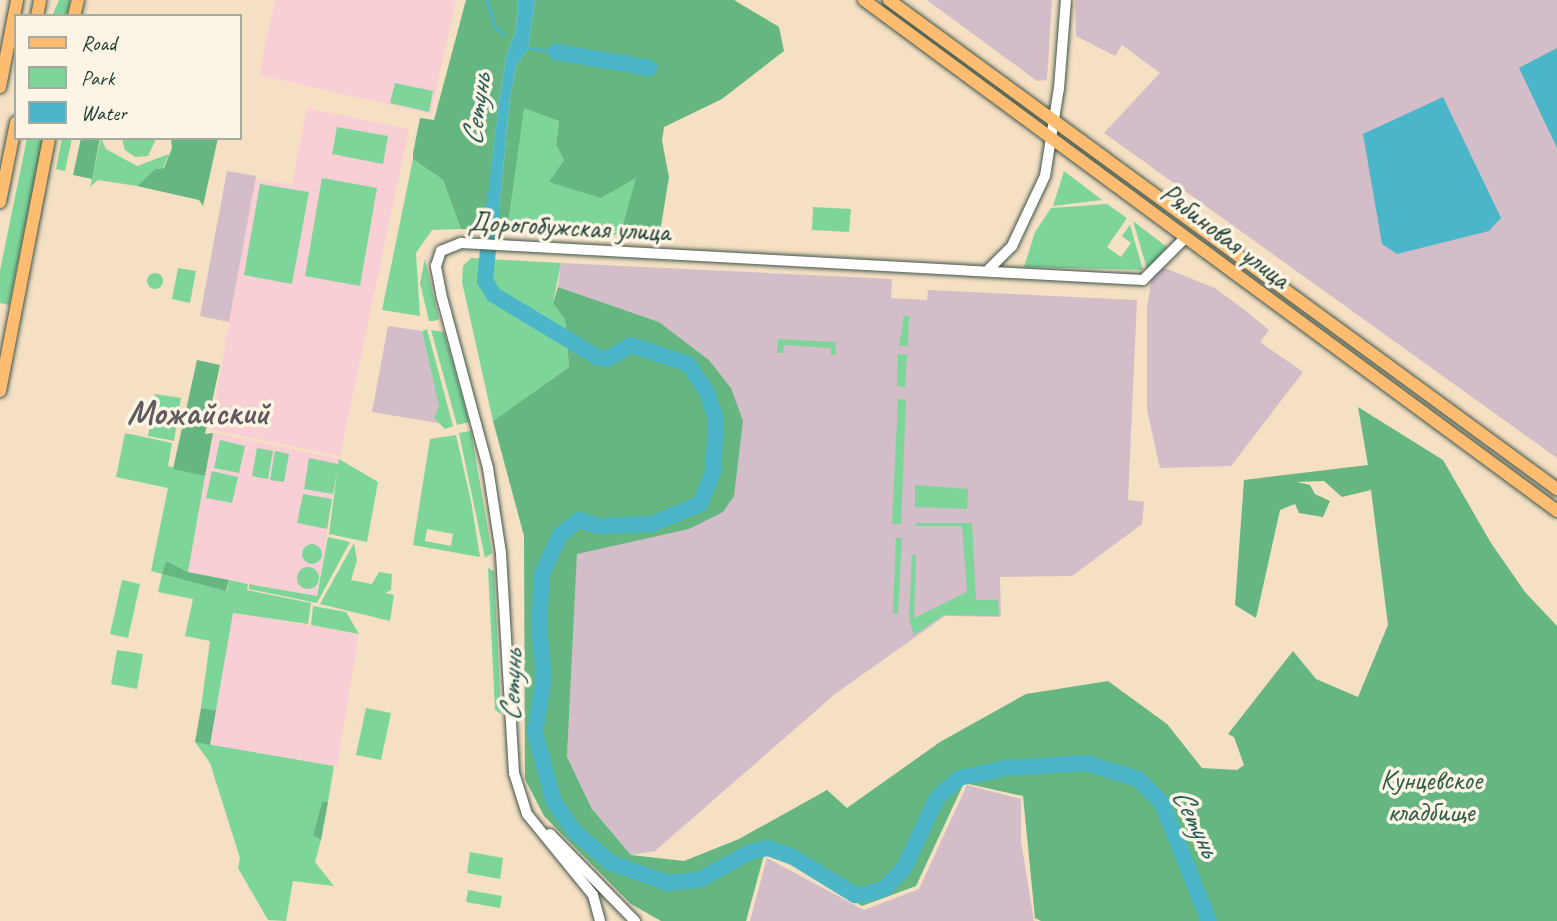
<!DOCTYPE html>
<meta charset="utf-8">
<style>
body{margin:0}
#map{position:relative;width:1557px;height:921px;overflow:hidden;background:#f5e0c4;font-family:Caveat,sans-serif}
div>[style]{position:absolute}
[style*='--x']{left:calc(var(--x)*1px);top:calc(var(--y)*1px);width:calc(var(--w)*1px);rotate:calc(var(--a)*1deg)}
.built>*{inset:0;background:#f7cfd5}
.industrial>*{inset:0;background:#d2bdc8}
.green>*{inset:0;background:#7ed59a}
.round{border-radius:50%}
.forest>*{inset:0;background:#66b682}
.water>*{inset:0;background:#4bb5c9}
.stream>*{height:2.5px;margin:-1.25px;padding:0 1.25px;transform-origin:1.25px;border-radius:1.25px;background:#4bb5c9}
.river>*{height:16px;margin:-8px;padding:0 8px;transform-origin:8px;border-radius:8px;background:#4bb5c9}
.roads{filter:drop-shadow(0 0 2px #3f554a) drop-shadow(0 0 2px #3f554a)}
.minor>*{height:10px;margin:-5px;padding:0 5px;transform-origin:5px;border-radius:5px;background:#fff}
.major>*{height:12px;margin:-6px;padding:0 6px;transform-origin:6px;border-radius:6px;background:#febc70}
span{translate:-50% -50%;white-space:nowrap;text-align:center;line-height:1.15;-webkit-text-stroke:7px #fcf5e5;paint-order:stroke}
.street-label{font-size:28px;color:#1f3d34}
.park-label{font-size:28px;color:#325b48}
.water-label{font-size:30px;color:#2a5b59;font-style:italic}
.district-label{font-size:35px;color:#605b5e;font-weight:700}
.legend{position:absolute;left:14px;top:14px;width:228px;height:126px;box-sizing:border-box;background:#fcf5e5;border:2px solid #a4ab9e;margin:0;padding:9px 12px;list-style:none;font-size:21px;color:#1f3d34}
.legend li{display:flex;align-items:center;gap:14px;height:35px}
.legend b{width:35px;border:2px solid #a4ab9e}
</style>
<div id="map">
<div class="built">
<i style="clip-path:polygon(275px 0,456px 0,431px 114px,259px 75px)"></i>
<i style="clip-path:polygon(307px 108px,409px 129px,340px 456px,210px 429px,255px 179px,292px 185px)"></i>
<i style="clip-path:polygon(213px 433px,339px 459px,317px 596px,188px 572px)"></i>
<i style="clip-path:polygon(233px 612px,359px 634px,337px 766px,210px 745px)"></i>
</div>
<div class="industrial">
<i style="clip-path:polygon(927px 0,1052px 0,1047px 80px,1037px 81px)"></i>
<i style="clip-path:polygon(1075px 0,1557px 0,1557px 458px,1104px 133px,1160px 73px,1122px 45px,1115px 56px,1076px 36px)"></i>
<i style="clip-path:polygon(227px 171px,256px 176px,229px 322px,200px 316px)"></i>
<i style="clip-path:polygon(561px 263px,892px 279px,891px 298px,927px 300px,928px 290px,1137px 300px,1128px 500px,1144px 502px,1142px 524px,1072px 576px,1000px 577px,1001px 617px,945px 616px,835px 694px,655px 851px,631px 855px,592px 809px,567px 757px,577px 553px,689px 529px,731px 388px,709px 360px,659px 322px,558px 287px)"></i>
<i style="clip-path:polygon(1162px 267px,1215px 288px,1246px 311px,1269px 330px,1260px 342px,1303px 372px,1231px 466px,1160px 468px,1147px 410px,1147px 308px,1152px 276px)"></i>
<i style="clip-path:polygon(388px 326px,422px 331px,444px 424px,372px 412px)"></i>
<i style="clip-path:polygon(967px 785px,1021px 799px,1021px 841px,1034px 921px,750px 921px,767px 858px,864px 910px,919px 889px)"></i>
</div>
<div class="green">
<i style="clip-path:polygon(59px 0,70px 0,67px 16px,52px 16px)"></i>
<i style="clip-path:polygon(395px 83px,433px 91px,429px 112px,390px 103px)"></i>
<i style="clip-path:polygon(523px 107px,559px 121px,556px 145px,564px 160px,550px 183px,637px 177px,620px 235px,507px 232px)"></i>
<i style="clip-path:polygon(337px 127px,388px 136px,383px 164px,332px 154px)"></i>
<i style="clip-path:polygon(27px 138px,43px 138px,9px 305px,0 303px,0 271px)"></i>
<i style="clip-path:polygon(62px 138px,72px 138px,65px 171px,56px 169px)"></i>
<i style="clip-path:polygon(101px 138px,106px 149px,137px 166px,169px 154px,163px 168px,155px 169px,137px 186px,98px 180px,90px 187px)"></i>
<i style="clip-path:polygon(122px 139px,122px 138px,156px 139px,148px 156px,135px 157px,125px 150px)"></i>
<i style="clip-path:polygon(413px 159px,443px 180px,461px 229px,432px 230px,416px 253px,420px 316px,382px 310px)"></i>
<i style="clip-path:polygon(1064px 171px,1102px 200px,1053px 206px)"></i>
<i style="clip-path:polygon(322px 178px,377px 188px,360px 286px,305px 276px)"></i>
<i style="clip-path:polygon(260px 184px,309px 192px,292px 284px,244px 275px)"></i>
<i style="clip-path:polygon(1107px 204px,1127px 218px,1107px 247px,1121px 257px,1131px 243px,1122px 236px,1130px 225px,1143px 270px,1024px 267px,1035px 232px,1051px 208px)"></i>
<i style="clip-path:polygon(813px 207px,851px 209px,849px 232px,812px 230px)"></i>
<i style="clip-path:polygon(1133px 221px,1167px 247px,1147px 269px)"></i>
<i style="clip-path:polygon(471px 258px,561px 263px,553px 303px,565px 320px,569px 367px,493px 421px,462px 282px,463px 266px)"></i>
<i style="clip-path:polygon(425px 259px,439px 319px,434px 321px,429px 321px,420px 283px)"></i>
<i style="clip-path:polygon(178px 268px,196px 271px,190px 303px,172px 299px)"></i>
<i class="round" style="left:147px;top:273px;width:16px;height:16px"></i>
<i style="clip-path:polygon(904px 316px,909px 316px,908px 346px,899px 346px)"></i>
<i style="clip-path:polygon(427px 329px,453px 426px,445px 429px,434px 418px,439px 406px,422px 331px)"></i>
<i style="clip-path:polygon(431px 330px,444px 332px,469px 422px,457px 425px)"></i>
<i style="clip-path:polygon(778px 339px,836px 342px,835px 355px,831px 355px,831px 348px,784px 345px,783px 353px,777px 353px)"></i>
<i style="clip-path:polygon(898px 354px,907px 355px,905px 387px,897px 386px)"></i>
<i style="clip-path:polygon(155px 394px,181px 398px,174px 441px,148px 436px)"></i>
<i style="clip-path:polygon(898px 399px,906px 400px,901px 524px,892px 524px)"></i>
<i style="clip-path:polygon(471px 431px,492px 553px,485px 558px,459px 433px)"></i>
<i style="clip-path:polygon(125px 433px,172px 443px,168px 466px,205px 476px,188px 572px,166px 561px,162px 574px,227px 591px,229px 580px,248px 584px,247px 590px,311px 603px,308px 624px,233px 613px,216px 710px,201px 708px,210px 641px,185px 636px,193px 599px,158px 592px,162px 574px,151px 571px,168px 488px,116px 477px)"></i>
<i style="clip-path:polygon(evenodd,456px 435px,471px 501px,480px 557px,413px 545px,430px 439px,456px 435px,427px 529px,453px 534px,451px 546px,425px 541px,427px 529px)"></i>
<i style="clip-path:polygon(220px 440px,245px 446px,239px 473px,214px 468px)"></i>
<i style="clip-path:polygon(257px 448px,273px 451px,268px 479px,252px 476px)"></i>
<i style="clip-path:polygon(275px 451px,289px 454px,284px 482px,270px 480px)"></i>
<i style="clip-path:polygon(309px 458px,338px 464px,339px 459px,378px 482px,367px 542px,329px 534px,337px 472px,333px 494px,304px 489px)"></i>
<i style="clip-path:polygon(212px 471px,238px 477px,232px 503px,206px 498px)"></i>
<i style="clip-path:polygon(915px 485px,968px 489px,967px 509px,915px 507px)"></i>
<i style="clip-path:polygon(303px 494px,332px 499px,327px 529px,297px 523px)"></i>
<i style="clip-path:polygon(916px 523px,972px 523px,976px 600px,998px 600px,999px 616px,944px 615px,914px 635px,909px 619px,912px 555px,916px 555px,914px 618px,967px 592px,962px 526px,916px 526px)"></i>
<i style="clip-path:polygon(328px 537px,350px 542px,317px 603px,249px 589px,249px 584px,317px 596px)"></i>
<i style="clip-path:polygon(896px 538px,902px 538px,898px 614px,893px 613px)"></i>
<i style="clip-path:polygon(354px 543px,357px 560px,351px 580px,372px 584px,379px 572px,392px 574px,391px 590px,385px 593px,394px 595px,390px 621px,320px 604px)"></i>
<i class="round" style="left:302px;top:544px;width:20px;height:20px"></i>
<i class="round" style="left:297px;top:567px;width:22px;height:22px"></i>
<i style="clip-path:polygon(488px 568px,494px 571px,501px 714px,495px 710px)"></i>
<i style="clip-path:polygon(122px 580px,140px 584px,128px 638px,110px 634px)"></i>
<i style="clip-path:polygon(313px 606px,346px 612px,359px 634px,311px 625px)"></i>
<i style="clip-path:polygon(117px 650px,143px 654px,137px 689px,111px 684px)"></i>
<i style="clip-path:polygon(366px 708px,391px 713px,381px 760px,356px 755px)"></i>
<i style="clip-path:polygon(195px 742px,334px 766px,328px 802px,322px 802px,313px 835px,321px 840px,315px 862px,334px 886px,293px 881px,286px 921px,268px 920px,238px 868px,240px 858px,210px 763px)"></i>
<i style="clip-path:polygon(470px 852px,503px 858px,500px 879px,467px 873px)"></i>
<i style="clip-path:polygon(468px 890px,502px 896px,500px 908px,466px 902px)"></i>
</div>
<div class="forest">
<i style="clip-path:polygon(466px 0,518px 0,516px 30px,507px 53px,499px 101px,485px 230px,497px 230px,510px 98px,516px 66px,528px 49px,535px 0,734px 0,779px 27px,784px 51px,722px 99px,664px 127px,662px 141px,669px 177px,659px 238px,620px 235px,636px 178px,601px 198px,549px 182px,564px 160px,556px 145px,559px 121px,524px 108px,507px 232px,461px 229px,443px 180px,413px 159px,413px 153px,420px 118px,434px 120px)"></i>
<i style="clip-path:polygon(81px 138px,100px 138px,92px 179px,73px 175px)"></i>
<i style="clip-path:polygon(171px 138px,218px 138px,203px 206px,199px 200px,137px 186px,155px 169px,164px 168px,172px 148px)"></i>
<i style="clip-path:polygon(558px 287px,659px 322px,709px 360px,731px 388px,743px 421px,734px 496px,723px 512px,689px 529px,577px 554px,567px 757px,592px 809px,631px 855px,684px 861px,739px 839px,827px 790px,847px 808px,940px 742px,1026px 694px,1108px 681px,1167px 724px,1202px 768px,1237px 770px,1244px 765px,1234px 737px,1228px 734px,1293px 651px,1316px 679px,1358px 697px,1388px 625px,1371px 490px,1342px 497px,1324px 481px,1297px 482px,1310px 485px,1315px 494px,1330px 501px,1323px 517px,1299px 513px,1295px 504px,1280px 510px,1256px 618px,1235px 605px,1244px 480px,1368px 465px,1358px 407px,1443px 460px,1491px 543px,1525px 592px,1557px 626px,1557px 921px,1041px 921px,1035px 918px,1023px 796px,964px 783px,916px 886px,862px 906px,788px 861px,764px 855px,746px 921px,661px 921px,631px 904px,544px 816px,525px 779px,524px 536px,493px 421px,569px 367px,565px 320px,553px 303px)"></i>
<i style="clip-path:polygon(197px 360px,220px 365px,205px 434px,213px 433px,205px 476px,173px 469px)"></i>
<i style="clip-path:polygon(166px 561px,188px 572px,229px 580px,226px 591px,162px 574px)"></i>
<i style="clip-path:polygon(201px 708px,216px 710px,210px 745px,195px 742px)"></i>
<i style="clip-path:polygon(322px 802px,328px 802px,321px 840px,313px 835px)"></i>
</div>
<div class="water">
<i style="clip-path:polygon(518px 0,535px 0,528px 49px,516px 66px,510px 98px,497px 231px,484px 230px,499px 101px,507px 53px,516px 30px)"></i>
<i style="clip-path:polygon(1557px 48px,1557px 148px,1519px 68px)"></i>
<i style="clip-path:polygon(1443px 97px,1501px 218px,1489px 231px,1397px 254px,1382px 244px,1363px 134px)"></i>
</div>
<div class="stream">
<i style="--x:487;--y:0;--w:28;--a:73"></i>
<i style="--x:495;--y:27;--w:11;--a:41"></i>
<i style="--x:525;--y:47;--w:31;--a:9"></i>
</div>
<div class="river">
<i style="--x:556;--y:52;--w:95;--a:9.7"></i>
<i style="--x:492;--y:209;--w:72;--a:95.6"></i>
<i style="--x:485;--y:281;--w:17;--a:57"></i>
<i style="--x:494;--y:295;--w:120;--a:31"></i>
<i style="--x:597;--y:357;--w:10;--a:11"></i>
<i style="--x:607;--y:359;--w:28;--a:-30"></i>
<i style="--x:631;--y:345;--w:60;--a:18.4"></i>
<i style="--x:688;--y:364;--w:34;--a:56"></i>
<i style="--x:707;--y:392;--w:29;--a:72"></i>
<i style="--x:716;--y:420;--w:52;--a:93.3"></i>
<i style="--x:713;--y:472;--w:35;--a:112"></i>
<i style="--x:700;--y:504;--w:52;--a:157.4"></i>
<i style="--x:652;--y:524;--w:54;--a:177.9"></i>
<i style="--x:598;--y:526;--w:20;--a:-162"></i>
<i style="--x:579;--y:520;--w:24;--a:142"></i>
<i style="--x:560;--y:535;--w:43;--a:114.8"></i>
<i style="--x:542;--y:574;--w:52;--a:93.3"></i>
<i style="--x:539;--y:626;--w:50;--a:84.3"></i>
<i style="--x:544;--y:676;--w:58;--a:99"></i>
<i style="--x:535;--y:733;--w:72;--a:74.6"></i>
<i style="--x:554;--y:802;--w:38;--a:55"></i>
<i style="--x:576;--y:833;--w:46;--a:40.6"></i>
<i style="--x:611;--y:863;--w:60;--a:19.3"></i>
<i style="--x:668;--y:883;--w:31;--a:-6"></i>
<i style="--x:699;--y:880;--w:58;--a:-28.8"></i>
<i style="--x:750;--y:852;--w:18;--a:-13"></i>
<i style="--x:768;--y:848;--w:27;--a:20"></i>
<i style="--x:793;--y:857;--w:73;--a:31.5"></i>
<i style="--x:855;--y:895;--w:11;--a:-5"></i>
<i style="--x:866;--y:894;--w:19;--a:-16"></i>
<i style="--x:884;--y:889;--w:29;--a:-46"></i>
<i style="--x:904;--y:868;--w:77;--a:-64.8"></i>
<i style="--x:937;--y:798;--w:30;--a:-42"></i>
<i style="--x:959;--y:778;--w:49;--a:-11.8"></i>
<i style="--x:1007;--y:768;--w:79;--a:-3.6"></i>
<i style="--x:1086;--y:763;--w:54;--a:17.1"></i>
<i style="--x:1138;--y:779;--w:34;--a:45"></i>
<i style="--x:1162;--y:803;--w:127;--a:68.3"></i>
</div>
<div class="roads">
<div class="minor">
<i style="--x:989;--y:269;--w:33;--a:-45"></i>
<i style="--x:1012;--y:246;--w:77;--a:-64.8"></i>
<i style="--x:1045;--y:176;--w:89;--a:-81"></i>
<i style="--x:1059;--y:88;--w:88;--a:-85.5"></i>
<i style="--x:550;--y:834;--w:122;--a:45.7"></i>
<i style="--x:600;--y:921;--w:27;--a:-105"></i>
<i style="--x:593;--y:895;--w:104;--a:-129.2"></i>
<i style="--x:527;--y:814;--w:43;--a:-107.6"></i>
<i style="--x:514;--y:773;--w:220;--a:-93.4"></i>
<i style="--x:501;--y:553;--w:86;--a:-98.7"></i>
<i style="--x:488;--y:468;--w:176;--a:-105.1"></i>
<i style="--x:442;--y:298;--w:33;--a:-101"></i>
<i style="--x:436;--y:266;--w:16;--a:-72"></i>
<i style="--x:441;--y:251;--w:22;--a:-22"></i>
<i style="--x:461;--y:243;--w:683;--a:3.11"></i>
<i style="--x:1143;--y:280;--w:61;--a:-45"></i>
</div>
<div class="major">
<i style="--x:864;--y:0;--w:861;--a:36.4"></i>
<i style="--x:889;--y:0;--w:828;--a:36.21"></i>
<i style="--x:37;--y:16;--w:16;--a:-79"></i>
<i style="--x:74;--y:16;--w:16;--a:-76"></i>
<i style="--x:0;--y:87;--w:89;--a:-78.9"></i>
<i style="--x:0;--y:202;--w:81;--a:-78.6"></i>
<i style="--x:0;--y:391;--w:258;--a:-79"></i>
</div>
</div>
<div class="street-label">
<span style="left:569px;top:227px;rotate:3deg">Дорогобужская улица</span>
<span style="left:1225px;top:236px;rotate:37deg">Рябиновая улица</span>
</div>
<div class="park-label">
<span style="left:1431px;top:796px">Кунцевское<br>кладбище</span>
</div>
<div class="water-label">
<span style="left:476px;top:110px;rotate:-82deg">Сетунь</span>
<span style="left:511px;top:686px;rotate:-88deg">Сетунь</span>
<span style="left:1196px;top:822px;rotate:64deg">Сетунь</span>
</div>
<div class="district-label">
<span style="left:198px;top:413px">Можайский</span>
</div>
<ul class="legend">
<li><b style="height:9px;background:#febc70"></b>Road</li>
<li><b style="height:19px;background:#7ed59a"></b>Park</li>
<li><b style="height:19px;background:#4bb5c9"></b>Water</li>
</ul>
</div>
